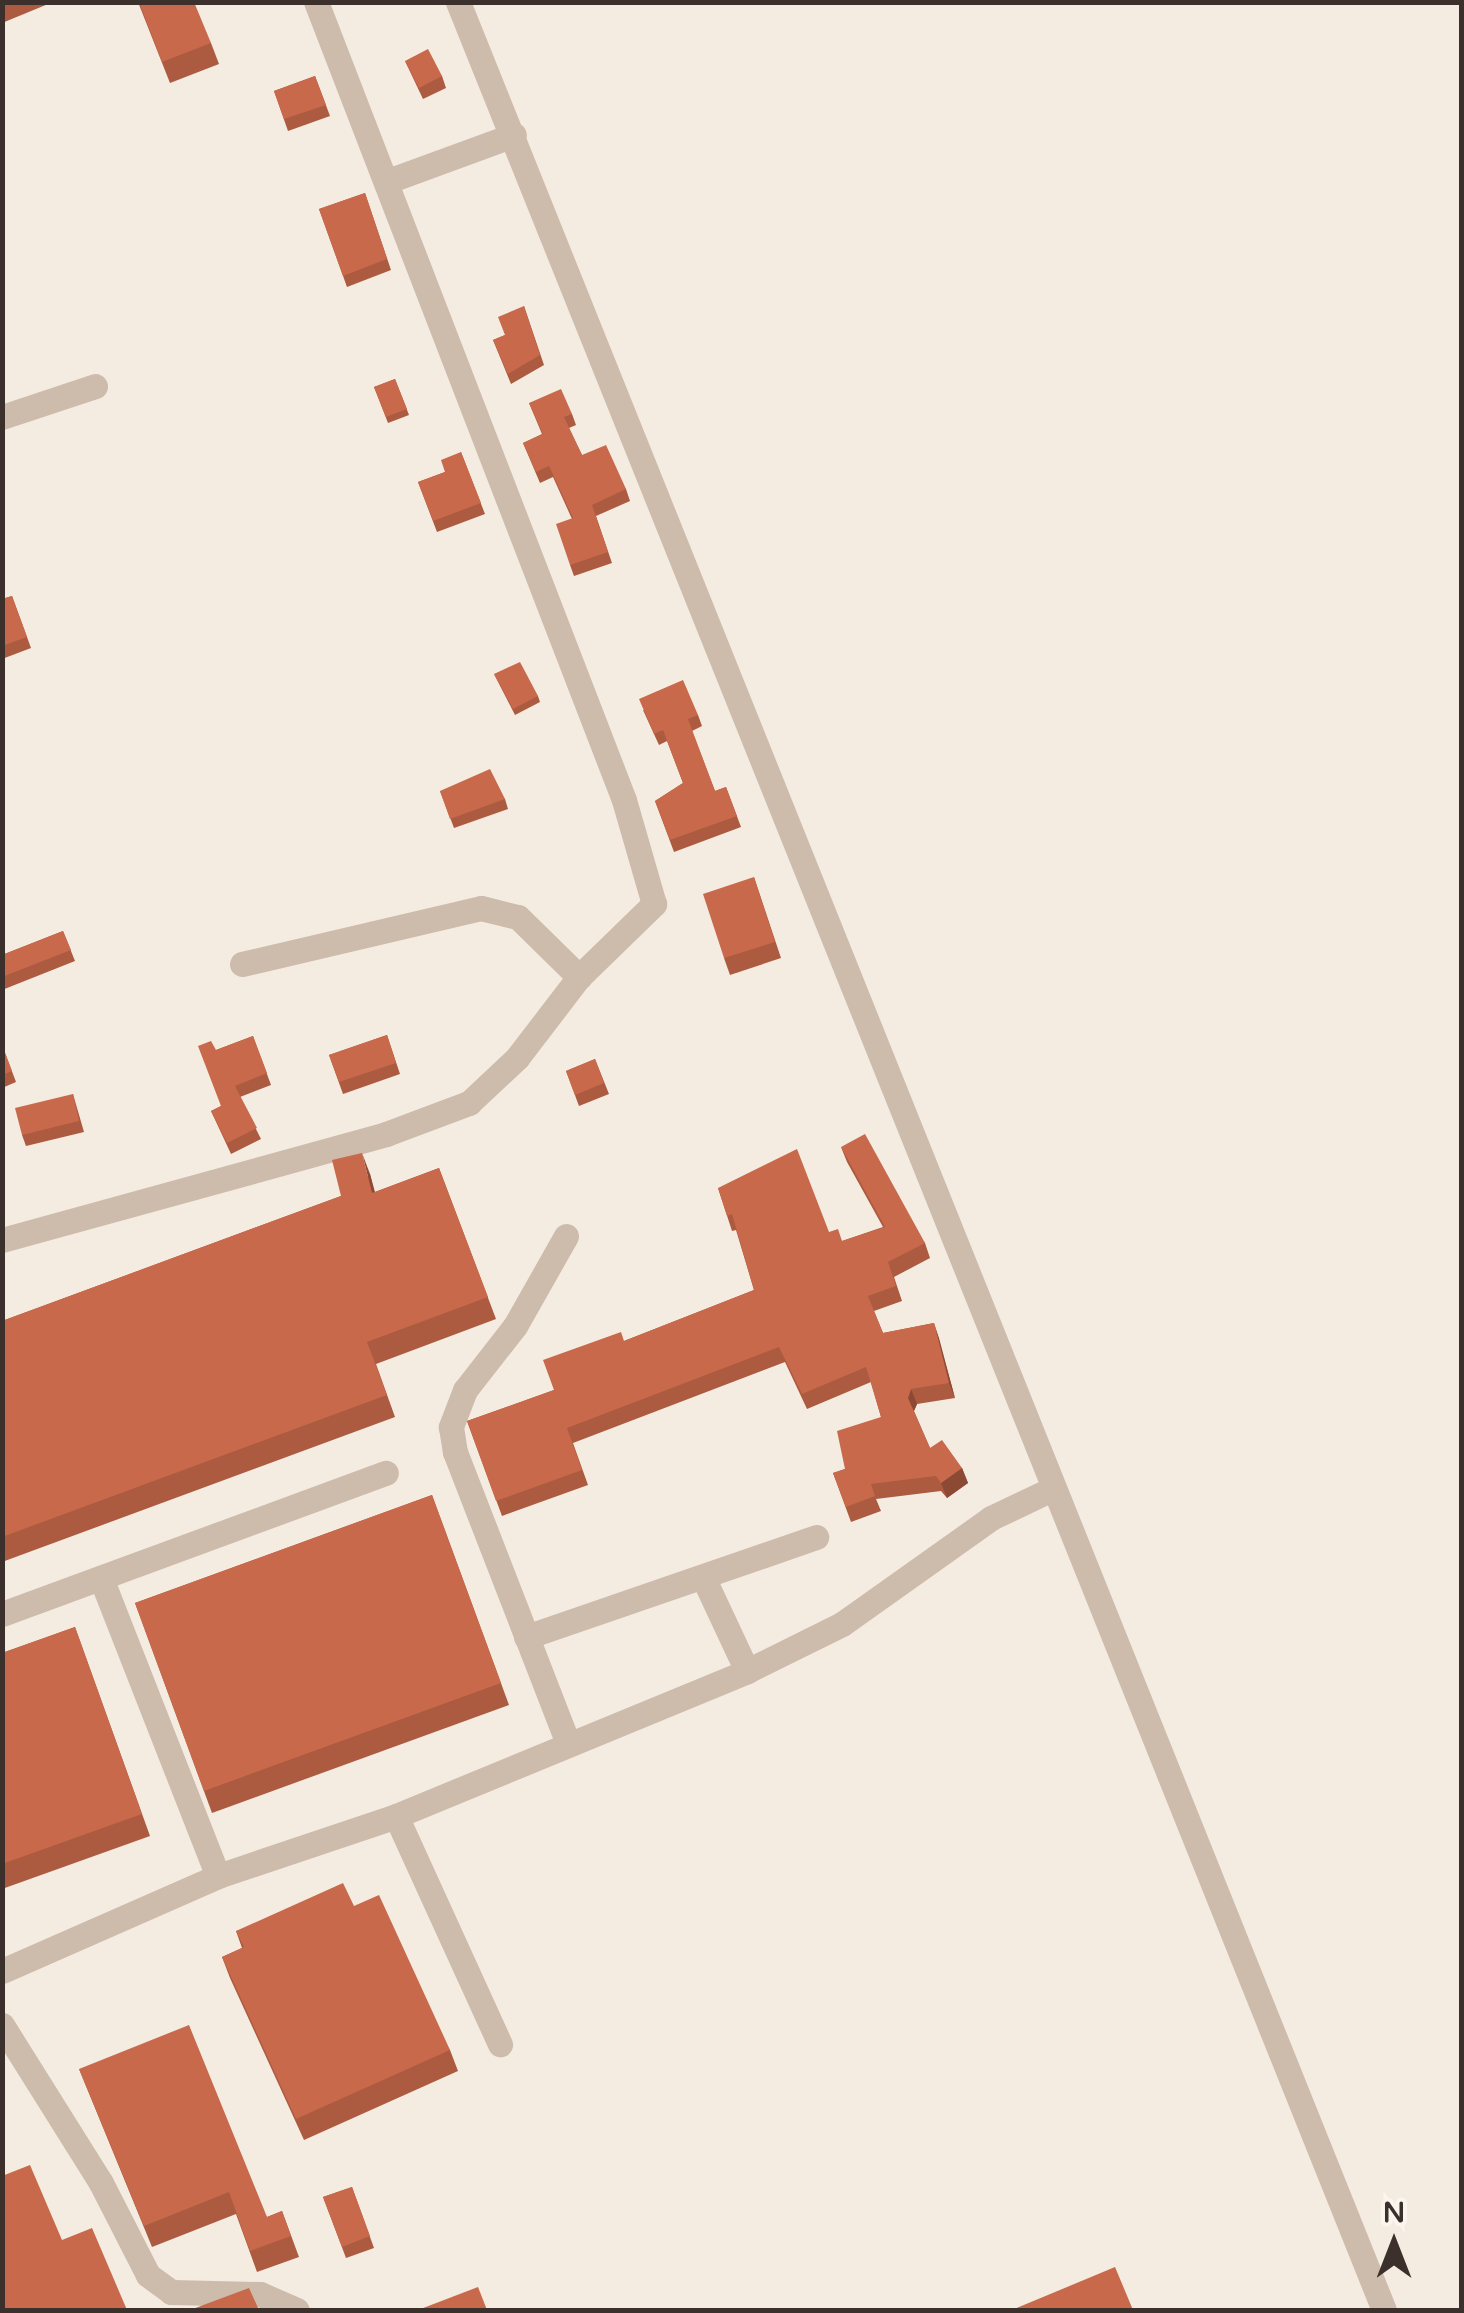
<!DOCTYPE html>
<style>
body{margin:0}
#map{position:relative;width:1464px;height:2313px;overflow:hidden;background:#f4ebe1;font-family:"Varela Round",sans-serif}
div>[style]{position:absolute}
[style*='--x']{left:calc(var(--x)*1px);top:calc(var(--y)*1px);width:calc(var(--w)*1px);rotate:calc(var(--a)*1deg)}
.minor>*{height:25px;margin:-12.5px;padding:0 12.5px;transform-origin:12.5px;border-radius:12.5px;background:#cdbbac}
.wall>*{inset:0;background:#ac5a40}
.shaded-wall>*{inset:0;background:#8c4a34}
.building>*{inset:0;background:#c8694b}
span{translate:-50% -50%;white-space:nowrap;text-align:center;line-height:1.15;-webkit-text-stroke:9px #fbf5ee;paint-order:stroke}
.frame{position:absolute;inset:0;border:5px solid #3b302b;pointer-events:none}
.north{position:absolute;left:1344px;top:2193px;width:100px;height:100px;-webkit-text-stroke:8px #fbf5ee;paint-order:stroke;rotate:0deg;font-size:28px;font-weight:700;line-height:40px;text-align:center;color:#3b302b}
.north::after{content:'';display:block;margin:auto;width:35px;height:45px;background:#3b302b;clip-path:polygon(50% 0,100% 100%,50% 72%,0 100%)}
</style>
<div id="map">
<div class="minor">
<i style="--x:458;--y:2;--w:2487;--a:68.14"></i>
<i style="--x:388;--y:181;--w:134;--a:-20.1"></i>
<i style="--x:2;--y:417;--w:98;--a:-18.4"></i>
<i style="--x:242;--y:964;--w:245;--a:-13.2"></i>
<i style="--x:481;--y:908;--w:38;--a:14"></i>
<i style="--x:518;--y:917;--w:86;--a:44.5"></i>
<i style="--x:566;--y:1236;--w:103;--a:119.5"></i>
<i style="--x:515;--y:1326;--w:81;--a:128"></i>
<i style="--x:465;--y:1390;--w:40;--a:111"></i>
<i style="--x:451;--y:1427;--w:25;--a:81"></i>
<i style="--x:455;--y:1452;--w:312;--a:68.8"></i>
<i style="--x:2;--y:1240;--w:398;--a:-15.4"></i>
<i style="--x:386;--y:1134;--w:89;--a:-20.5"></i>
<i style="--x:469;--y:1103;--w:66;--a:-43.2"></i>
<i style="--x:517;--y:1058;--w:102;--a:-52.6"></i>
<i style="--x:579;--y:977;--w:105;--a:-44.2"></i>
<i style="--x:654;--y:904;--w:108;--a:-106.1"></i>
<i style="--x:624;--y:800;--w:855;--a:-111.1"></i>
<i style="--x:703;--y:1577;--w:104;--a:64.9"></i>
<i style="--x:101;--y:1578;--w:320;--a:68.6"></i>
<i style="--x:2;--y:1614;--w:409;--a:-20.2"></i>
<i style="--x:526;--y:1637;--w:307;--a:-19"></i>
<i style="--x:396;--y:1816;--w:251;--a:65.5"></i>
<i style="--x:2;--y:1971;--w:236;--a:-23.7"></i>
<i style="--x:218;--y:1876;--w:188;--a:-18.6"></i>
<i style="--x:396;--y:1816;--w:380;--a:-22.4"></i>
<i style="--x:747;--y:1671;--w:106;--a:-26.3"></i>
<i style="--x:842;--y:1624;--w:183;--a:-35.4"></i>
<i style="--x:991;--y:1518;--w:68;--a:-25.4"></i>
<i style="--x:2;--y:2025;--w:186;--a:57.9"></i>
<i style="--x:101;--y:2183;--w:103;--a:62.9"></i>
<i style="--x:148;--y:2275;--w:29;--a:36"></i>
<i style="--x:171;--y:2292;--w:89;--a:1.3"></i>
<i style="--x:260;--y:2294;--w:40;--a:23.4"></i>
</div>
<div class="wall">
<i style="clip-path:polygon(2px 2px,53px 2px,2px 23px)"></i>
<i style="clip-path:polygon(138px 2px,211px 43px,219px 64px,170px 83px)"></i>
<i style="clip-path:polygon(405px 61px,442px 76px,446px 88px,423px 99px)"></i>
<i style="clip-path:polygon(315px 76px,330px 116px,288px 131px,274px 91px)"></i>
<i style="clip-path:polygon(365px 193px,391px 270px,347px 287px,319px 209px)"></i>
<i style="clip-path:polygon(524px 306px,544px 365px,511px 384px,493px 340px,505px 335px)"></i>
<i style="clip-path:polygon(395px 379px,409px 415px,388px 423px,374px 387px)"></i>
<i style="clip-path:polygon(529px 403px,572px 414px,576px 425px,569px 428px,582px 455px,626px 489px,630px 501px,596px 516px,612px 563px,574px 576px,570px 565px,572px 519px,553px 477px,540px 483px,523px 443px,542px 434px)"></i>
<i style="clip-path:polygon(461px 452px,485px 514px,437px 532px,418px 482px,445px 472px)"></i>
<i style="clip-path:polygon(12px 596px,31px 648px,2px 659px,2px 599px)"></i>
<i style="clip-path:polygon(494px 674px,538px 696px,540px 702px,515px 715px)"></i>
<i style="clip-path:polygon(643px 710px,698px 715px,702px 726px,692px 731px,715px 791px,726px 787px,741px 827px,674px 852px,655px 801px,683px 783px,667px 741px,659px 745px)"></i>
<i style="clip-path:polygon(440px 791px,505px 799px,508px 809px,454px 828px)"></i>
<i style="clip-path:polygon(754px 877px,781px 958px,730px 975px,724px 958px)"></i>
<i style="clip-path:polygon(63px 931px,75px 961px,2px 990px,2px 955px)"></i>
<i style="clip-path:polygon(387px 1035px,400px 1074px,343px 1094px,329px 1055px)"></i>
<i style="clip-path:polygon(253px 1036px,271px 1085px,240px 1097px,261px 1139px,231px 1154px,211px 1111px,221px 1106px,216px 1050px)"></i>
<i style="clip-path:polygon(2px 1045px,16px 1082px,2px 1088px)"></i>
<i style="clip-path:polygon(595px 1059px,609px 1094px,579px 1106px,566px 1071px)"></i>
<i style="clip-path:polygon(73px 1094px,84px 1132px,26px 1146px,22px 1135px)"></i>
<i style="clip-path:polygon(841px 1147px,925px 1243px,930px 1258px,894px 1277px,902px 1301px,874px 1311px,883px 1333px,934px 1323px,955px 1398px,917px 1404px,914px 1411px,930px 1448px,962px 1468px,968px 1483px,947px 1498px,941px 1491px,876px 1499px,881px 1511px,851px 1522px,833px 1473px,845px 1469px,881px 1417px,871px 1382px,807px 1409px,785px 1362px,573px 1443px,588px 1485px,502px 1516px,467px 1421px,554px 1390px,624px 1341px,754px 1290px,736px 1230px,732px 1231px,718px 1188px,829px 1232px,842px 1241px,883px 1227px,847px 1162px)"></i>
<i style="clip-path:polygon(439px 1168px,496px 1319px,376px 1364px,395px 1417px,2px 1562px,2px 1321px,341px 1196px,370px 1174px,375px 1192px)"></i>
<i style="clip-path:polygon(432px 1495px,509px 1705px,212px 1813px,135px 1603px)"></i>
<i style="clip-path:polygon(75px 1627px,150px 1836px,2px 1889px,2px 1653px)"></i>
<i style="clip-path:polygon(354px 1906px,450px 2050px,458px 2071px,304px 2140px,230px 1978px,222px 1957px,242px 1948px,236px 1931px)"></i>
<i style="clip-path:polygon(79px 2069px,267px 2217px,282px 2211px,299px 2257px,257px 2272px,236px 2214px,152px 2247px)"></i>
<i style="clip-path:polygon(352px 2187px,374px 2248px,346px 2258px,323px 2197px)"></i>
</div>
<div class="shaded-wall">
<i style="clip-path:polygon(362px 1153px,370px 1174px,380px 1215px,372px 1193px)"></i>
<i style="clip-path:polygon(934px 1323px,939px 1338px,955px 1398px,949px 1383px)"></i>
<i style="clip-path:polygon(911px 1389px,917px 1404px,913px 1413px,908px 1398px)"></i>
<i style="clip-path:polygon(962px 1468px,968px 1483px,947px 1498px,941px 1483px)"></i>
</div>
<div class="building">
<i style="clip-path:polygon(139px 2px,194px 2px,211px 43px,162px 62px)"></i>
<i style="clip-path:polygon(428px 49px,442px 76px,419px 88px,405px 61px)"></i>
<i style="clip-path:polygon(315px 76px,326px 105px,284px 119px,274px 91px)"></i>
<i style="clip-path:polygon(365px 193px,387px 259px,343px 276px,319px 209px)"></i>
<i style="clip-path:polygon(524px 306px,540px 355px,508px 374px,493px 340px,505px 335px,498px 317px)"></i>
<i style="clip-path:polygon(395px 379px,407px 409px,386px 417px,374px 387px)"></i>
<i style="clip-path:polygon(561px 389px,572px 414px,564px 417px,582px 455px,606px 445px,626px 489px,592px 505px,608px 552px,570px 565px,556px 524px,573px 518px,549px 466px,536px 472px,523px 443px,543px 434px,529px 403px)"></i>
<i style="clip-path:polygon(461px 452px,481px 503px,433px 521px,418px 482px,445px 472px,441px 460px)"></i>
<i style="clip-path:polygon(12px 596px,27px 637px,2px 646px,2px 599px)"></i>
<i style="clip-path:polygon(520px 662px,538px 696px,513px 709px,494px 674px)"></i>
<i style="clip-path:polygon(683px 680px,698px 715px,688px 719px,715px 791px,726px 787px,737px 816px,670px 840px,655px 801px,683px 783px,663px 730px,654px 734px,639px 699px)"></i>
<i style="clip-path:polygon(490px 769px,505px 799px,450px 819px,440px 791px)"></i>
<i style="clip-path:polygon(754px 877px,775px 942px,724px 958px,703px 894px)"></i>
<i style="clip-path:polygon(63px 931px,71px 950px,2px 977px,2px 955px)"></i>
<i style="clip-path:polygon(387px 1035px,396px 1063px,339px 1082px,329px 1055px)"></i>
<i style="clip-path:polygon(253px 1036px,267px 1073px,235px 1086px,257px 1128px,227px 1143px,211px 1111px,221px 1106px,198px 1046px,211px 1041px,216px 1050px)"></i>
<i style="clip-path:polygon(2px 1045px,12px 1071px,2px 1075px)"></i>
<i style="clip-path:polygon(595px 1059px,604px 1083px,575px 1095px,566px 1071px)"></i>
<i style="clip-path:polygon(73px 1094px,79px 1121px,22px 1135px,15px 1108px)"></i>
<i style="clip-path:polygon(865px 1134px,925px 1243px,888px 1262px,896px 1286px,868px 1296px,883px 1333px,934px 1323px,949px 1383px,911px 1389px,908px 1398px,930px 1448px,942px 1440px,962px 1468px,941px 1483px,936px 1476px,871px 1484px,875px 1496px,846px 1507px,833px 1473px,845px 1469px,837px 1431px,881px 1417px,866px 1367px,802px 1394px,779px 1347px,567px 1428px,582px 1470px,496px 1501px,467px 1421px,554px 1390px,543px 1360px,621px 1332px,624px 1341px,754px 1290px,732px 1214px,727px 1216px,718px 1188px,797px 1149px,829px 1232px,838px 1229px,842px 1241px,885px 1227px,841px 1147px)"></i>
<i style="clip-path:polygon(362px 1153px,372px 1193px,439px 1168px,488px 1297px,367px 1342px,387px 1395px,2px 1537px,2px 1321px,341px 1196px,332px 1160px)"></i>
<i style="clip-path:polygon(432px 1495px,501px 1683px,204px 1791px,135px 1603px)"></i>
<i style="clip-path:polygon(75px 1627px,142px 1814px,2px 1864px,2px 1653px)"></i>
<i style="clip-path:polygon(343px 1883px,354px 1906px,379px 1895px,450px 2050px,296px 2119px,222px 1957px,244px 1947px,236px 1931px)"></i>
<i style="clip-path:polygon(189px 2025px,267px 2217px,282px 2211px,291px 2236px,250px 2251px,229px 2192px,144px 2226px,79px 2069px)"></i>
<i style="clip-path:polygon(30px 2165px,62px 2240px,92px 2228px,127px 2310px,2px 2310px,2px 2176px)"></i>
<i style="clip-path:polygon(352px 2187px,370px 2236px,342px 2247px,323px 2197px)"></i>
<i style="clip-path:polygon(1115px 2267px,1133px 2310px,1012px 2310px)"></i>
<i style="clip-path:polygon(478px 2287px,487px 2310px,418px 2310px)"></i>
<i style="clip-path:polygon(249px 2288px,259px 2310px,190px 2310px)"></i>
</div>
<div class="frame"></div>
<div class="north">N</div>
</div>
